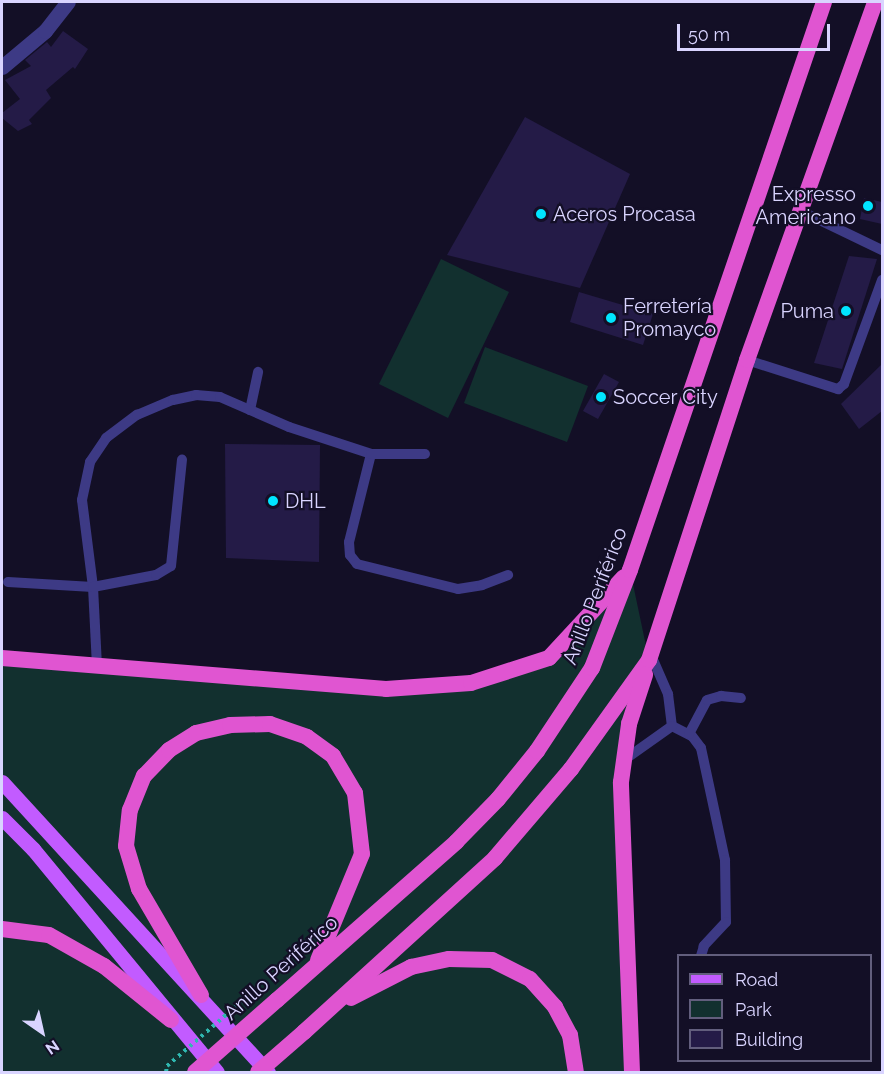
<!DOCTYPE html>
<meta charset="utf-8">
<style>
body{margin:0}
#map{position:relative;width:884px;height:1074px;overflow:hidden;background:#130f26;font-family:Raleway,sans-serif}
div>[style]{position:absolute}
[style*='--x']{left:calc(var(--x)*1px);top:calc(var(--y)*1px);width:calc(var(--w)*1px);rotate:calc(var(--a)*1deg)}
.green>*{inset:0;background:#12302f}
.building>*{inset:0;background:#241b47}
.path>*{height:4px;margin-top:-2px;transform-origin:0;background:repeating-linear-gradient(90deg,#2fb8b0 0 3px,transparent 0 7.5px)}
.service>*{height:10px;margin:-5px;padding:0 5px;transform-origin:5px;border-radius:5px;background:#3d3a85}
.minor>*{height:15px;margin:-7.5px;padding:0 7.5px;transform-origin:7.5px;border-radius:7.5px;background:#3d3a85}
.primary>*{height:15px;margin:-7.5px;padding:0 7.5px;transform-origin:7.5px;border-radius:7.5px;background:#c25bff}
.trunk>*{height:16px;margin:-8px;padding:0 8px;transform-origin:8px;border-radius:8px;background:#e055d1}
.path-bridge>*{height:4px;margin-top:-2px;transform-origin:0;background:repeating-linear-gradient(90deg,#2fb8b0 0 3px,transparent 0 7.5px)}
.trunk-bridge>*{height:16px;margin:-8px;padding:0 8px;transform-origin:8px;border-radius:8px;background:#e055d1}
.dots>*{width:16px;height:16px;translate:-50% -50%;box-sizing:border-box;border:3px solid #130f26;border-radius:50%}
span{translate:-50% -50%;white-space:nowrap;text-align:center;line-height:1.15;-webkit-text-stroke:4.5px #130f26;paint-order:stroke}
.poi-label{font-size:20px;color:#d9d4ff}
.right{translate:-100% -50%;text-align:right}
.left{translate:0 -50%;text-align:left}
.street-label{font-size:20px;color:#d9d4ff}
.frame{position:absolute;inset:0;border:3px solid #d9d4ff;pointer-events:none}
.legend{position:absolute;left:677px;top:954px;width:195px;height:108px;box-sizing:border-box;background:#130f26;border:2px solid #625e7d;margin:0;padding:8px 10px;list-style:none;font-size:18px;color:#d9d4ff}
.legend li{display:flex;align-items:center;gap:12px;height:30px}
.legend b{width:30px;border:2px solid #625e7d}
.north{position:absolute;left:12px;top:1002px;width:60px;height:60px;-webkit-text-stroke:4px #130f26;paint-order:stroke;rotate:146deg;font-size:16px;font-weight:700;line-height:24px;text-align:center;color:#d9d4ff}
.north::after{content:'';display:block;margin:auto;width:21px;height:27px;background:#d9d4ff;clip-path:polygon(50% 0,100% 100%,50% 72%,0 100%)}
.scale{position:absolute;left:677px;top:24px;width:153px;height:27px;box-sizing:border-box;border:3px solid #d9d4ff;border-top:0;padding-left:8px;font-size:18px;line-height:21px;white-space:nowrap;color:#d9d4ff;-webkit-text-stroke:4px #130f26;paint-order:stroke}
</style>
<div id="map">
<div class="green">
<i style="clip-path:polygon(441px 259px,509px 292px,448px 418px,379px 384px)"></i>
<i style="clip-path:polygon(485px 347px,588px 386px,567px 442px,464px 403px)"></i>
<i style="clip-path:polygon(630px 570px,649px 660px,621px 782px,632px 1072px,2px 1072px,2px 658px,386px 689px,471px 683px,549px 658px)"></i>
</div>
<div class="building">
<i style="clip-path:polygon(63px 31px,88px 49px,75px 69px,73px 67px,46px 90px,51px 98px,29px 120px,32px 124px,18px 131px,2px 118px,2px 113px,20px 99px,5px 80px,31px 66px,25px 60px,47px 42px,51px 47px)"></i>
<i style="clip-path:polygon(525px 117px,630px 174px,580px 288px,447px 255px)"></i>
<i style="clip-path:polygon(864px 198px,882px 202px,882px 224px,860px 219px)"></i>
<i style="clip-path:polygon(849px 256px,877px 259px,842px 369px,814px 363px)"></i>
<i style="clip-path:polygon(579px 292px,653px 314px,643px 345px,570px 322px)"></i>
<i style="clip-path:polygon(882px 364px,882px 411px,859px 429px,841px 404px)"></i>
<i style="clip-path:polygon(604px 374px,619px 382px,598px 419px,583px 411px)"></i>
<i style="clip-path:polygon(225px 444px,320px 445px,319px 562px,226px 558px)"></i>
</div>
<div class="path">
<i style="--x:166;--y:1072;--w:6;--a:-81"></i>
</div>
<div class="service">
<i style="--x:803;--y:212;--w:88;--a:25.7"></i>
<i style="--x:747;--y:360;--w:96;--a:17.7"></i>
<i style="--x:838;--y:389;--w:8;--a:-40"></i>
<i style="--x:844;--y:384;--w:111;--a:-69.9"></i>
<i style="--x:250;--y:410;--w:39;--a:-78"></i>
<i style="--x:371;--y:454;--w:91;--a:104"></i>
<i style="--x:349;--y:542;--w:13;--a:86"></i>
<i style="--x:350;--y:555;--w:11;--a:52"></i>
<i style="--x:357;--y:564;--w:104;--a:13.9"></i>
<i style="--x:458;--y:589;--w:24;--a:-9"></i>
<i style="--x:482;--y:585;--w:28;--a:-21"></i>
<i style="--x:8;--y:582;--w:85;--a:3.4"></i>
<i style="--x:93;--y:587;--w:88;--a:-97.2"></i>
<i style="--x:82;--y:500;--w:39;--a:-78"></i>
<i style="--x:90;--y:462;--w:29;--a:-56"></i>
<i style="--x:106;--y:438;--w:39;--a:-37"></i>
<i style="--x:137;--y:415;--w:39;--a:-23"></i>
<i style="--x:173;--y:400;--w:24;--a:-12"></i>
<i style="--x:196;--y:395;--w:24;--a:5"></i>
<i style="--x:220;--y:397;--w:75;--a:23.5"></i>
<i style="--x:289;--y:427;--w:86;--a:18.2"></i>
<i style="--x:371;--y:454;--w:54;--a:0"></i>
<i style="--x:651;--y:655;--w:43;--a:66.4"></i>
<i style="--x:668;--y:694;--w:32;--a:83"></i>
<i style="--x:672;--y:726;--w:22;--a:27"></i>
<i style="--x:692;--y:736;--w:15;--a:53"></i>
<i style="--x:701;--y:748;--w:115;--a:77.9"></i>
<i style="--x:725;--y:860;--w:62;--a:89.1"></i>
<i style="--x:726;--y:922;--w:33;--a:133"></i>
<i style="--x:704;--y:946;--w:10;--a:107"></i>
<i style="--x:97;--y:666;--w:79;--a:-92.9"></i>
<i style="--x:93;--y:587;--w:64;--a:-10.8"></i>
<i style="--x:156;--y:575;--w:17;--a:-31"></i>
<i style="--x:171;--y:566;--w:107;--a:-84.1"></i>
<i style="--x:689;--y:734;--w:38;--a:-62"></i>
<i style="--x:707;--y:700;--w:15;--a:-16"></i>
<i style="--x:721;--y:696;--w:20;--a:6"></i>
<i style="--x:624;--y:760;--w:59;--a:-35.3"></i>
</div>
<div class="minor">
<i style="--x:2;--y:67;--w:56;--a:-39.9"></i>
<i style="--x:45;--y:31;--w:37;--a:-52"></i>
</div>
<div class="primary">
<i style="--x:2;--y:782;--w:394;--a:47.5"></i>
<i style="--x:2;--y:818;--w:44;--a:45"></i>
<i style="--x:33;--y:849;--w:289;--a:50.5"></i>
</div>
<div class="trunk">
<i style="--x:2;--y:658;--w:385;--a:4.6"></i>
<i style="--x:386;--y:689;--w:85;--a:-4"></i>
<i style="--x:471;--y:683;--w:82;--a:-17.8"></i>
<i style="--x:549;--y:658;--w:110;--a:-47.2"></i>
<i style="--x:2;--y:929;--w:47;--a:7.3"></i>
<i style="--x:49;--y:935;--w:63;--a:29.4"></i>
<i style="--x:104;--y:966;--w:86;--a:38.9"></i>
<i style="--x:201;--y:995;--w:123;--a:-120.3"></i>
<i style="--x:139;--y:889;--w:45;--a:-106.8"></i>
<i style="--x:126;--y:846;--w:36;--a:-84"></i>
<i style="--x:130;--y:810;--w:37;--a:-68"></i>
<i style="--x:144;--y:776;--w:36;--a:-46"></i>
<i style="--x:169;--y:750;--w:32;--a:-32"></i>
<i style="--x:196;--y:733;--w:35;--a:-13"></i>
<i style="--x:230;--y:725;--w:40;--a:-1.4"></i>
<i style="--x:270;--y:724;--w:39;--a:19"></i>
<i style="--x:307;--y:737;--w:32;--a:36"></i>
<i style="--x:333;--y:756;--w:43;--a:59.3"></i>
<i style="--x:355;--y:793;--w:61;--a:83.5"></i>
<i style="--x:362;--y:854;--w:115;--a:112.5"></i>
<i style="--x:351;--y:998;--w:68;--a:-27.3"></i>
<i style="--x:411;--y:967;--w:39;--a:-12"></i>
<i style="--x:449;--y:959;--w:43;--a:1.3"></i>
<i style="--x:492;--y:960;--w:42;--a:26.6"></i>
<i style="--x:530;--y:979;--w:38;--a:48"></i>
<i style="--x:555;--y:1007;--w:32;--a:62"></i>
<i style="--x:570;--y:1035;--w:37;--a:81"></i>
<i style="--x:277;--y:1000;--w:239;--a:-41.4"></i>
<i style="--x:456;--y:842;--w:60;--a:-45.7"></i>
<i style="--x:498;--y:799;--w:62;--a:-50.9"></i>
<i style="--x:537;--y:751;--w:100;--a:-56.5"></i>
<i style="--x:592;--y:668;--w:105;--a:-68.8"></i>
<i style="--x:630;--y:570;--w:600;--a:-71.14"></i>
<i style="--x:304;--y:1032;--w:258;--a:-42.3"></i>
<i style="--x:495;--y:858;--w:117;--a:-49.5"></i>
<i style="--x:571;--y:769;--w:134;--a:-54.4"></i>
<i style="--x:649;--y:660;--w:316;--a:-71.9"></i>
<i style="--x:747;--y:360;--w:380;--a:-70.3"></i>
<i style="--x:632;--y:1072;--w:290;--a:-92.2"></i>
<i style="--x:621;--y:782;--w:59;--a:-82.1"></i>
<i style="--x:629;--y:724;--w:52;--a:-71.9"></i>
</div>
<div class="path-bridge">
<i style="--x:167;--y:1066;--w:119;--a:-40.9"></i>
</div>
<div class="trunk-bridge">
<i style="--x:195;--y:1072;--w:109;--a:-41.3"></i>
<i style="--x:258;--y:1072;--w:61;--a:-41"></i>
</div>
<div class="dots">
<i style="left:868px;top:206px;background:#00e5ff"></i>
<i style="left:541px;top:214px;background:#00e5ff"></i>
<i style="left:846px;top:311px;background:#00e5ff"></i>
<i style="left:611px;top:318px;background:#00e5ff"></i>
<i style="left:601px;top:397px;background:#00e5ff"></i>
<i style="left:273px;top:501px;background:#00e5ff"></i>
</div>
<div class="poi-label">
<span class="right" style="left:856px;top:206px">Expresso<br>Americano</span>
<span class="left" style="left:553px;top:214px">Aceros Procasa</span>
<span class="left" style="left:623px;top:318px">Ferretería<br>Promayco</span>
<span class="right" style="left:834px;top:311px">Puma</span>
<span class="left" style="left:613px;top:397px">Soccer City</span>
<span class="left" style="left:285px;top:501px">DHL</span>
</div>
<div class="street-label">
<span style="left:595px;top:596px;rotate:-69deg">Anillo Periférico</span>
<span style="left:281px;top:968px;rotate:-42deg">Anillo Periférico</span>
</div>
<div class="frame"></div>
<ul class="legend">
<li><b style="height:8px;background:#c25bff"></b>Road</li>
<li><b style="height:16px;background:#12302f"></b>Park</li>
<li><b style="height:16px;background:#241b47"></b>Building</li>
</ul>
<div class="north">N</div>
<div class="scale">50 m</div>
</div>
